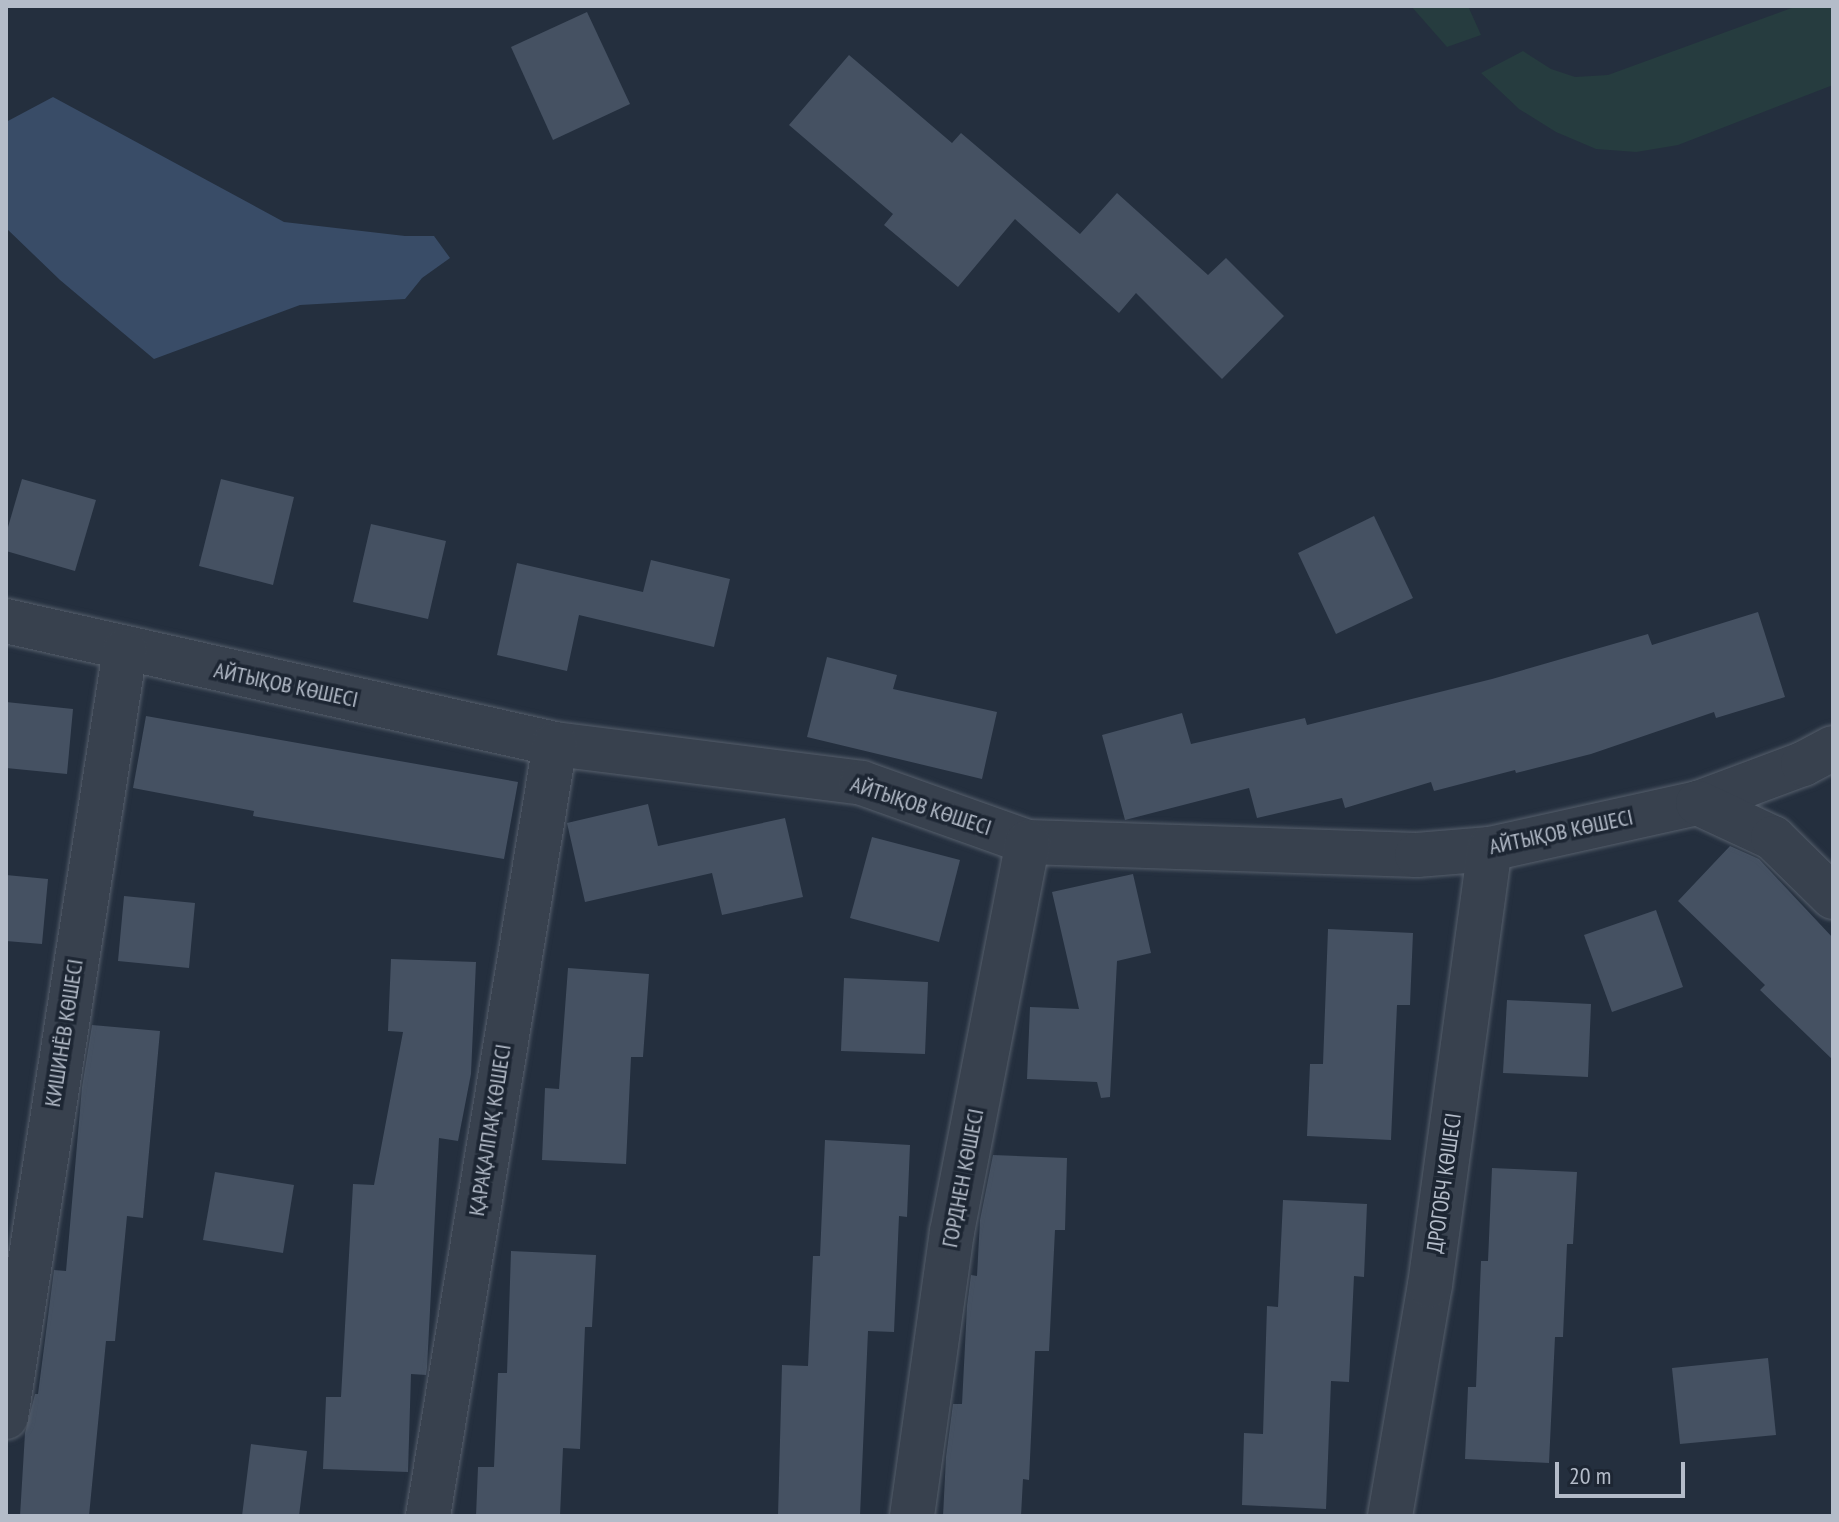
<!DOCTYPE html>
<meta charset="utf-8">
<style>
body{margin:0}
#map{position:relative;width:1839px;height:1522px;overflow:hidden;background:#242f3e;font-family:"PT Sans Narrow",sans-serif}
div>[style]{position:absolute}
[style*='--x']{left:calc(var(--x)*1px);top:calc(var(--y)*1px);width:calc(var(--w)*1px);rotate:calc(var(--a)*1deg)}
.green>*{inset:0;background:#263c3f}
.water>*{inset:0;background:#394c67}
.building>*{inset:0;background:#455162}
.roads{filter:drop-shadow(0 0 2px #565f6c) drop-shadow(0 0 2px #565f6c)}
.minor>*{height:44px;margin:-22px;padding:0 22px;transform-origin:22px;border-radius:22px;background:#38414e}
span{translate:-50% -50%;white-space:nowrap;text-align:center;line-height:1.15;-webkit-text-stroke:7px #1d2633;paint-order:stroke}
.street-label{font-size:22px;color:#b4bcc9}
.frame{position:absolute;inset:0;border:8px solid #b4bcc9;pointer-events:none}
.scale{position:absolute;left:1555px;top:1462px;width:130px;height:36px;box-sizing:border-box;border:4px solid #b4bcc9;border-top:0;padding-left:10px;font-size:24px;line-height:28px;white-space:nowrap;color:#b4bcc9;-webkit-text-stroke:6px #1d2633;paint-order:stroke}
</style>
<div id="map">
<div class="green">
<i style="clip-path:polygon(1411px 6px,1468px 6px,1481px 35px,1447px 47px)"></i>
<i style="clip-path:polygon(1797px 6px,1833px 6px,1833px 85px,1678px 145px,1636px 152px,1596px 149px,1556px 132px,1519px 109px,1481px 73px,1523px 51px,1551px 69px,1575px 77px,1608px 75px)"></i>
</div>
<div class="water">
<i style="clip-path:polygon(53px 97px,284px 222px,405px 236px,434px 236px,450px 258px,422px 278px,405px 299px,300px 305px,154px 359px,60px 280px,6px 228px,6px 122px)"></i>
</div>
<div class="building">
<i style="clip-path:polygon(587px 12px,630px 104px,553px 140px,511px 47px)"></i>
<i style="clip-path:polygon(849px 55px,952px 143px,961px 133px,1080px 234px,1117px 193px,1208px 275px,1226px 258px,1284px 316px,1222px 379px,1136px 293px,1119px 313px,1015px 219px,958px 287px,884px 225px,893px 214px,789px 125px)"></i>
<i style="clip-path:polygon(22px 479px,96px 500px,75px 571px,6px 551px,6px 534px)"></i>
<i style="clip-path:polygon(221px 479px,294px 497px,273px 585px,199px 566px)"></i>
<i style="clip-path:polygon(1374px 516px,1413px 598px,1336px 634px,1298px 553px)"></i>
<i style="clip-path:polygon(371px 524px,446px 541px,428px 619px,353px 602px)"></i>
<i style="clip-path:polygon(651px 560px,730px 579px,714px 647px,579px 615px,567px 671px,497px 655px,517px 563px,643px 592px)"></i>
<i style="clip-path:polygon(1758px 612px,1785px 697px,1716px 718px,1714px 712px,1591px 754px,1516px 773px,1515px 770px,1434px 791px,1431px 782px,1345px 808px,1342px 798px,1257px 818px,1249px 788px,1125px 820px,1102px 735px,1182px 713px,1191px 744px,1305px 718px,1307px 725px,1492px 679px,1648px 634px,1652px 645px)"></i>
<i style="clip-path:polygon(827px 657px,897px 675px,893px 689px,997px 712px,982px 779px,807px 737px)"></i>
<i style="clip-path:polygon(6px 702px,73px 709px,67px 774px,6px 768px)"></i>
<i style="clip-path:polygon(146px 716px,518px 782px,504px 859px,253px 816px,254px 811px,133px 788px)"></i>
<i style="clip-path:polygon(648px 804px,658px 846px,785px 818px,803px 897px,722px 915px,712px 873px,585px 902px,567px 823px)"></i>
<i style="clip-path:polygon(872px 837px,960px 860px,939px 942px,850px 918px)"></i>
<i style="clip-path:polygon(1730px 846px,1759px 859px,1833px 938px,1833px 1060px,1760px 990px,1765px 985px,1678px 901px)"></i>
<i style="clip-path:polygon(1133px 874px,1151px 953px,1117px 961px,1110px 1097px,1101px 1098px,1097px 1082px,1027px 1079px,1030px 1007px,1079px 1009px,1052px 892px)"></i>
<i style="clip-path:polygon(6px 875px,48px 879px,42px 944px,6px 941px)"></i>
<i style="clip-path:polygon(124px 896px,195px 903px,189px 968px,118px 961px)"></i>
<i style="clip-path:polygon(1656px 910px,1683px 987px,1612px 1012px,1584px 935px)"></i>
<i style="clip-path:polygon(1328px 929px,1413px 933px,1410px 1005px,1397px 1005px,1391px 1140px,1307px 1136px,1310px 1064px,1323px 1064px)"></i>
<i style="clip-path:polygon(391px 959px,476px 962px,471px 1074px,458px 1141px,439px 1138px,427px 1368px,426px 1375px,411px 1374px,408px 1472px,323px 1469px,326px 1397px,341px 1397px,353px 1184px,374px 1185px,403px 1032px,388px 1031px)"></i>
<i style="clip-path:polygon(568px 968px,649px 974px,643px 1057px,631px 1057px,626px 1164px,542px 1160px,545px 1088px,559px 1089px)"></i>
<i style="clip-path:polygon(844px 978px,928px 982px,925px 1054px,841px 1051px)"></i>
<i style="clip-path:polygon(1507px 1000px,1591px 1004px,1588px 1077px,1503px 1073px)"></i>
<i style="clip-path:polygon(92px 1025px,160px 1031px,143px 1218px,127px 1216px,115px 1341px,106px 1341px,89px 1516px,20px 1516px,25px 1433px,35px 1394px,38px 1394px,54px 1270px,66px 1271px,82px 1087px)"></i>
<i style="clip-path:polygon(825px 1140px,910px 1145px,907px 1217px,899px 1216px,894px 1332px,868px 1331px,860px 1516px,778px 1516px,782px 1365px,808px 1366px,813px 1256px,820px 1256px)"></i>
<i style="clip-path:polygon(993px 1155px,1067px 1158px,1065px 1230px,1055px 1230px,1049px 1351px,1035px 1351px,1029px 1480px,1023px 1479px,1021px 1516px,943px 1516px,946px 1457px,953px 1404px,962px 1404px,967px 1306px,971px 1275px,977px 1276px,980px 1220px)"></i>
<i style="clip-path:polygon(1492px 1168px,1577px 1172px,1573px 1244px,1567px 1244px,1563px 1337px,1555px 1337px,1549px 1463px,1465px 1459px,1468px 1387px,1476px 1387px,1481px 1261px,1488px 1261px)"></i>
<i style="clip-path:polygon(215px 1172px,294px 1185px,283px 1253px,203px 1240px)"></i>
<i style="clip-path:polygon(1283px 1200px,1367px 1204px,1364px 1277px,1354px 1276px,1349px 1382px,1331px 1381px,1326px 1509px,1242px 1505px,1244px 1433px,1263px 1434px,1267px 1306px,1278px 1307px)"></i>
<i style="clip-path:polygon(511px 1251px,596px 1255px,592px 1327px,585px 1327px,580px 1449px,563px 1448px,560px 1516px,476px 1516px,478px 1467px,494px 1467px,498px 1373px,507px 1373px)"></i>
<i style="clip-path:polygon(1768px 1358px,1776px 1435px,1680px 1444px,1672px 1368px)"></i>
<i style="clip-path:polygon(251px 1444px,307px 1451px,299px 1516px,242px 1516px)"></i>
</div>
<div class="roads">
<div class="minor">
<i style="--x:6;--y:621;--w:563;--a:12.63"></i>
<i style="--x:555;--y:744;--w:309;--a:7.2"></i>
<i style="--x:862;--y:783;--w:176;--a:19.6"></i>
<i style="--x:1028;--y:842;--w:389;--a:1.9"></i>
<i style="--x:1417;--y:855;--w:73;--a:-4.7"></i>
<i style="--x:1490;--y:849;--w:213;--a:-12.5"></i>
<i style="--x:1698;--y:803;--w:112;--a:-20.4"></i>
<i style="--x:1803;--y:764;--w:34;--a:-28"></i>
<i style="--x:1698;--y:803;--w:83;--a:25"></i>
<i style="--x:1773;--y:838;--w:84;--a:44.5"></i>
<i style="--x:6;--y:1417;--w:776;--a:-81.18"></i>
<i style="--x:428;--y:1516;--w:782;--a:-80.66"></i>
<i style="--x:912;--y:1516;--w:287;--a:-82"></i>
<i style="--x:952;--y:1232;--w:397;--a:-79"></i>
<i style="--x:1390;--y:1516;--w:234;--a:-80.2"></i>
<i style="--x:1430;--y:1285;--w:440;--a:-82.2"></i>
</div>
</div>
<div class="street-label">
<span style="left:286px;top:685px;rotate:12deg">АЙТЫҚОВ КӨШЕСІ</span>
<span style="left:921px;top:806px;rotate:18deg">АЙТЫҚОВ КӨШЕСІ</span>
<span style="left:1561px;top:832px;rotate:-12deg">АЙТЫҚОВ КӨШЕСІ</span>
<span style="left:64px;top:1033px;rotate:-81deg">КИШИНЁВ КӨШЕСІ</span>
<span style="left:490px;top:1130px;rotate:-81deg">ҚАРАҚАЛПАҚ КӨШЕСІ</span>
<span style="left:963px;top:1178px;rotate:-79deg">ГОРДНЕН КӨШЕСІ</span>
<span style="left:1444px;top:1183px;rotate:-82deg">ДРОГОБЧ КӨШЕСІ</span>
</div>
<div class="frame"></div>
<div class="scale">20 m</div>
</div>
